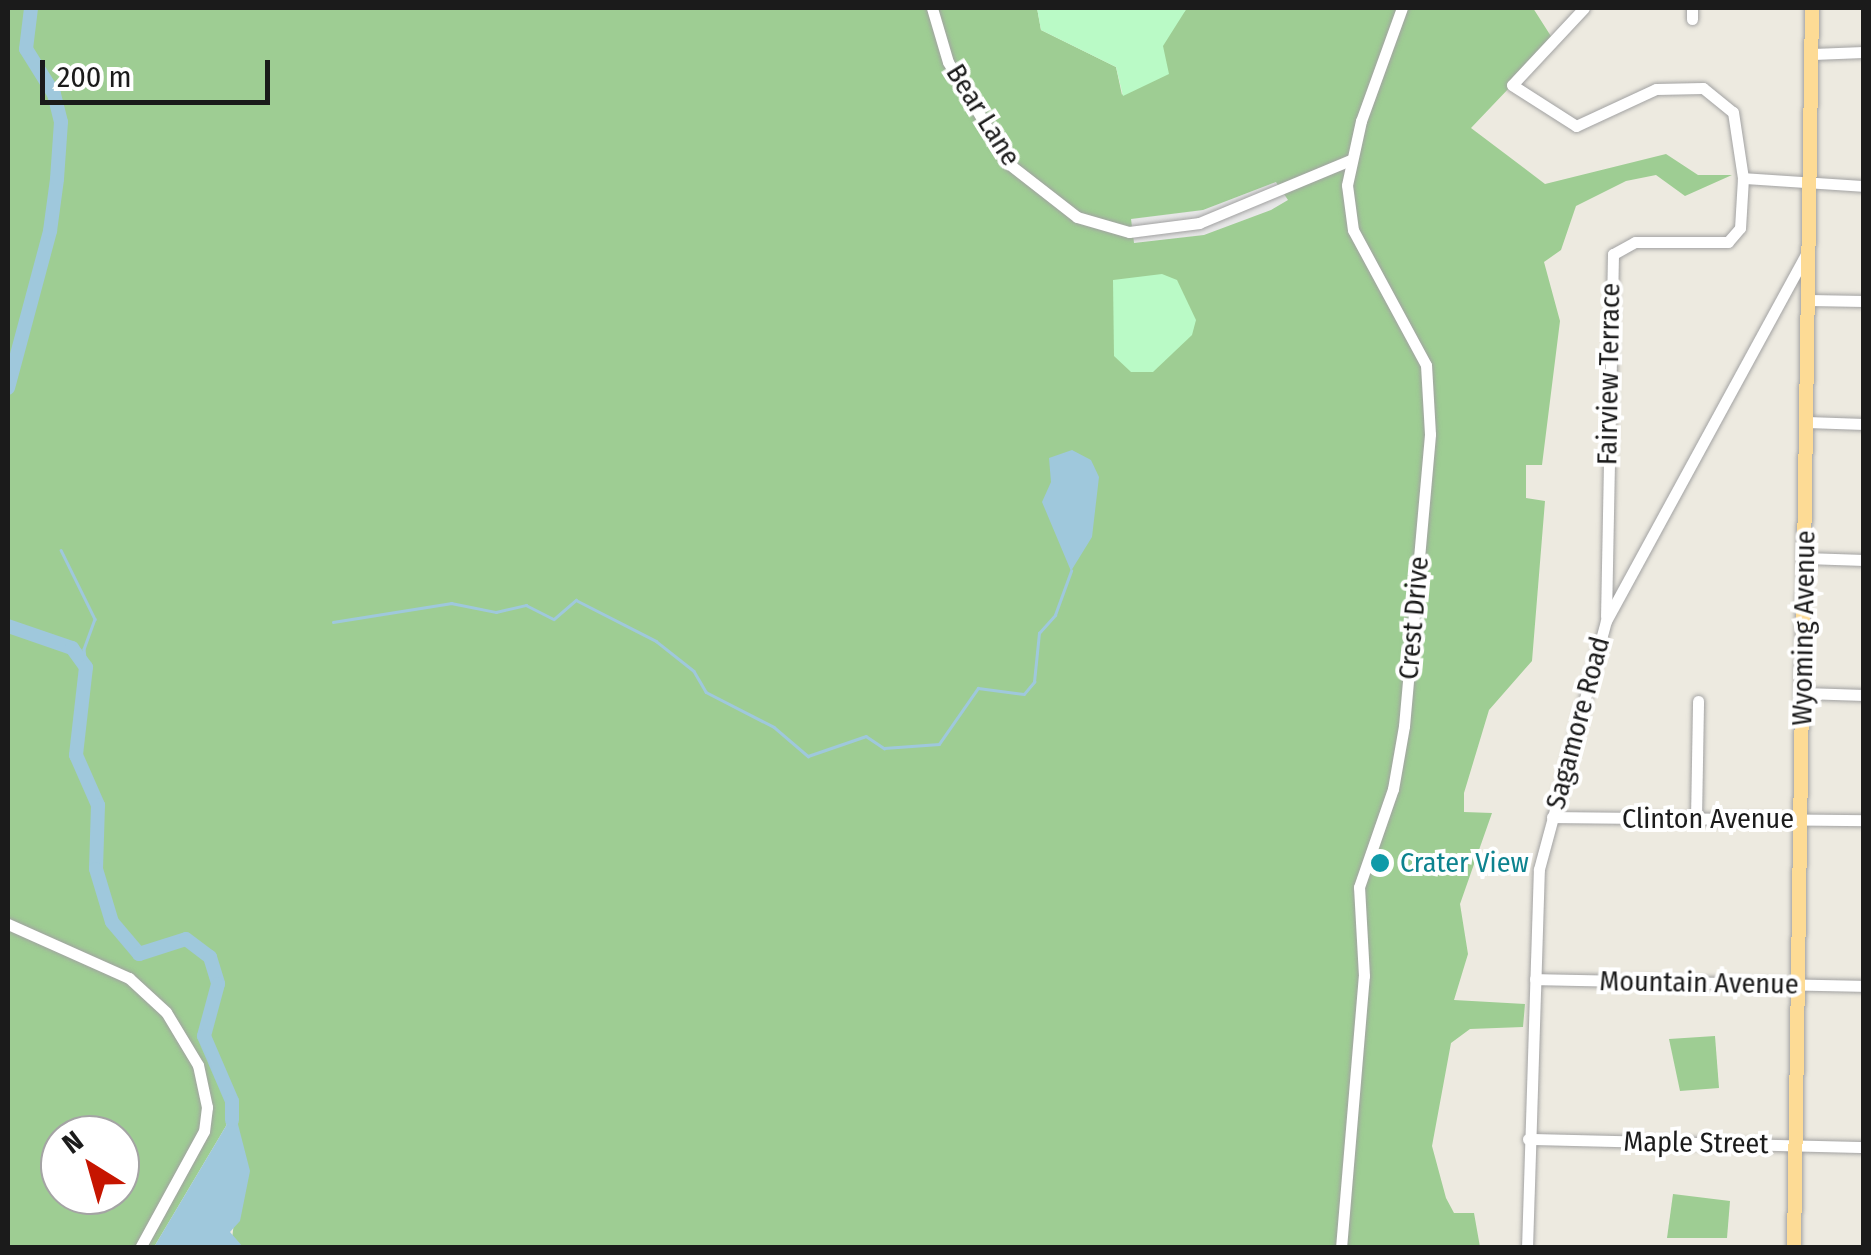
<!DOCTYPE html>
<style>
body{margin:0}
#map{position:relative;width:1871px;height:1255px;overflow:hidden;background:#edeae0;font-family:"Fira Sans Condensed",sans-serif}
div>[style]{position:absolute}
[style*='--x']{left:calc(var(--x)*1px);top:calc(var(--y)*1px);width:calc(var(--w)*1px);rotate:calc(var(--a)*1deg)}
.forest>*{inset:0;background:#9ecd93}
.park>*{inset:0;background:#bafac6}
.parking>*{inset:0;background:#e7e7e7}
.water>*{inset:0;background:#9fc8dc}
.stream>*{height:2.5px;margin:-1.25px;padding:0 1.25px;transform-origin:1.25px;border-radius:1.25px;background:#9fc8dc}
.river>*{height:14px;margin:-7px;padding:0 7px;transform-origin:7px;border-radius:7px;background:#9fc8dc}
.roads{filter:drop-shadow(0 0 2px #a2a2a2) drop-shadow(0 0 2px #a2a2a2)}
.minor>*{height:11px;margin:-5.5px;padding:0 5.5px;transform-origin:5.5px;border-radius:5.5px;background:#fff}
.major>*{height:14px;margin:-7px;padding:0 7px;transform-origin:7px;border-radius:7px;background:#fddb95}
.dots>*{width:28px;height:28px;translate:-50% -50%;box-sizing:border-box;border:5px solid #fff;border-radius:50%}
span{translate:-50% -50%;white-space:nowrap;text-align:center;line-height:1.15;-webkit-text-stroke:8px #fff;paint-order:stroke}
.street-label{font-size:28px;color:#1b1b1b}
.culture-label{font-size:28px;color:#0d838f}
.left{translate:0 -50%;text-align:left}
.frame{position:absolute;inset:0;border:10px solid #1b1b1b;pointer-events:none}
.north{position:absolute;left:40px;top:1115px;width:100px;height:100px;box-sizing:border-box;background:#fff;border:2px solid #a4a4a4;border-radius:50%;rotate:323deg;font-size:28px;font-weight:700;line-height:40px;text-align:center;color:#1b1b1b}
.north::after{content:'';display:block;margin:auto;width:35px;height:45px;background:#c61500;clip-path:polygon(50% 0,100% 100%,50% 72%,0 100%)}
.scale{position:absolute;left:40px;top:60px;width:230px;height:45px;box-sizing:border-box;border:5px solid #1b1b1b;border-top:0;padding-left:12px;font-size:30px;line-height:35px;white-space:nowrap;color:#1b1b1b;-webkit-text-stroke:8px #fff;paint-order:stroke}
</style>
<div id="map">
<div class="forest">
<i style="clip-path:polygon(evenodd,8px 8px,1037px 8px,1041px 30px,1116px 67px,1122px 95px,1187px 8px,1533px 8px,1554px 41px,1471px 128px,1545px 184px,1666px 154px,1698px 175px,1732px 175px,1685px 196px,1656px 175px,1626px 181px,1576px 206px,1561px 250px,1544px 262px,1560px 321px,1542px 465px,1526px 465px,1526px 498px,1545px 501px,1532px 661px,1489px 710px,1464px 793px,1464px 812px,1492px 813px,1460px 904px,1468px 954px,1454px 1000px,1525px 1004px,1523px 1027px,1470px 1029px,1451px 1043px,1432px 1146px,1446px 1198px,1454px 1213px,1474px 1213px,1480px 1247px,231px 1247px,242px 1157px,232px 1104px,226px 1126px,154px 1247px,8px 1247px,8px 8px,60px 1135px,120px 1135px,120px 1195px,60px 1195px,60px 1135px)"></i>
<i style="clip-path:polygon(1715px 1036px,1719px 1088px,1680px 1091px,1669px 1039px)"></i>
<i style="clip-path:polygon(1673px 1194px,1730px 1201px,1727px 1238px,1667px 1238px)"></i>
</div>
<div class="park">
<i style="clip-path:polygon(1037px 8px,1187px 8px,1163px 46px,1169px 74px,1123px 96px,1116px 67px,1041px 30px)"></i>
<i style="clip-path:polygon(1162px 274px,1177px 280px,1196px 320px,1192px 335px,1153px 372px,1131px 372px,1114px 356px,1113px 280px)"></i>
</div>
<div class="parking">
<i style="clip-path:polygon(1276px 182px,1288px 200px,1271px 210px,1204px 235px,1134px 243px,1131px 219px,1203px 210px)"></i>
</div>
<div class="water">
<i style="clip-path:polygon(1072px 450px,1091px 460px,1099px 477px,1092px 537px,1071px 571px,1042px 502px,1051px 482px,1049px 458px)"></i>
<i style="clip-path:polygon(232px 1101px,250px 1171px,240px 1221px,230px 1232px,243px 1247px,154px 1247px,226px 1126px)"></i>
</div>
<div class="stream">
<i style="--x:61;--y:550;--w:77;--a:63.8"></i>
<i style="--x:95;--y:619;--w:32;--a:110"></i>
<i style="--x:84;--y:649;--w:18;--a:84"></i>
<i style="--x:333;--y:622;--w:120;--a:-9.1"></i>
<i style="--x:451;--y:603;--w:46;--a:11.3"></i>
<i style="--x:496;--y:612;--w:31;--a:-13"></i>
<i style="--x:526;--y:605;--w:31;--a:27"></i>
<i style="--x:554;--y:619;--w:29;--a:-41"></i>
<i style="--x:576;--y:600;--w:90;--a:27.1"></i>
<i style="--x:656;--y:641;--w:48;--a:38.3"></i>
<i style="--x:694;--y:671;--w:24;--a:60"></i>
<i style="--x:706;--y:692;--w:76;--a:27.2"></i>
<i style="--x:774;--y:727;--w:45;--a:40.5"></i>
<i style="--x:808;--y:756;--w:61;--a:-19"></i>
<i style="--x:866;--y:736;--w:22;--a:34"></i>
<i style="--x:884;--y:748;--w:55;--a:-4.2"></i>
<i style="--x:939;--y:744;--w:68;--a:-55.1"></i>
<i style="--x:978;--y:688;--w:46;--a:7.4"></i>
<i style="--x:1024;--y:694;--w:16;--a:-50"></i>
<i style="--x:1034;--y:682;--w:49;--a:-84.2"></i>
<i style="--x:1039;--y:633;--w:24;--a:-48"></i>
<i style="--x:1055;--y:615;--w:47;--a:-70"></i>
</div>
<div class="river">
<i style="--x:8;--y:388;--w:163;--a:-75"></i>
<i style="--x:50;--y:231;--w:52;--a:-82.3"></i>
<i style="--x:57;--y:179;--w:57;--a:-86"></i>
<i style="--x:61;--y:122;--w:29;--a:-104"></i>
<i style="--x:54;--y:94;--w:53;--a:-121.9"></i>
<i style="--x:26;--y:49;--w:41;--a:-83"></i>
<i style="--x:8;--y:626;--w:68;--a:19"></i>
<i style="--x:72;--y:648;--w:24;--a:54"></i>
<i style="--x:86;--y:667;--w:89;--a:96.5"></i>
<i style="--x:76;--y:755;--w:55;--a:66.3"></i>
<i style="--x:98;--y:805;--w:64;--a:91.8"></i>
<i style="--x:96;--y:869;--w:55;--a:73.2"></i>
<i style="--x:112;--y:922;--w:42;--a:49.8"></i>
<i style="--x:139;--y:954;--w:49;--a:-17.7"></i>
<i style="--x:186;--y:939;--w:30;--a:37"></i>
<i style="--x:210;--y:957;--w:28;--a:73"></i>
<i style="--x:218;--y:984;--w:54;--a:105.1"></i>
<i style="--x:204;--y:1036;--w:71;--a:66.7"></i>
<i style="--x:232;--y:1101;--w:19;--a:90"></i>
</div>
<div class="roads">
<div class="minor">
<i style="--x:932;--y:8;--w:56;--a:73.5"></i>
<i style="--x:948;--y:62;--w:119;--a:59.1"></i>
<i style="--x:1009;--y:164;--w:86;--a:37.9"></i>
<i style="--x:1077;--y:217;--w:54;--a:16.1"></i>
<i style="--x:1129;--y:232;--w:71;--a:-7.3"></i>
<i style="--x:1199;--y:223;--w:164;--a:-22.6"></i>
<i style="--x:1584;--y:8;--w:105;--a:133.1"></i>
<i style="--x:1512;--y:85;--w:76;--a:32.6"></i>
<i style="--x:1576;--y:126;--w:88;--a:-24.8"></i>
<i style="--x:1656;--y:89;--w:47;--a:-1.2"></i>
<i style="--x:1703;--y:88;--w:38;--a:39"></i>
<i style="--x:1733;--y:112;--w:67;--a:81.4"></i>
<i style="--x:1743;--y:178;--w:50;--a:93.4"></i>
<i style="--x:1740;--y:228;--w:18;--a:131"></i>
<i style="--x:1728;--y:242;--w:93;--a:180"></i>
<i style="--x:1635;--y:242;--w:25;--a:151"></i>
<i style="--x:1613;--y:254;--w:362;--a:91.1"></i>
<i style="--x:1692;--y:8;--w:11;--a:90"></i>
<i style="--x:1812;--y:54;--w:52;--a:-2.2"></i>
<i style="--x:1743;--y:178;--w:121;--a:3.8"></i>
<i style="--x:1809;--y:300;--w:55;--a:1"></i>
<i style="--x:1807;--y:422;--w:57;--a:2"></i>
<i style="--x:1805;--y:558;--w:59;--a:1.9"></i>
<i style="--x:1804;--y:693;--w:60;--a:1.9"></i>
<i style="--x:1552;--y:817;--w:312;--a:0.6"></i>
<i style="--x:1696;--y:819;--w:118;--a:-89"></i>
<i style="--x:8;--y:924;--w:133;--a:24.1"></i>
<i style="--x:129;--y:978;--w:50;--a:42.6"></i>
<i style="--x:166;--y:1012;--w:62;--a:58.9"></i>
<i style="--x:198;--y:1065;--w:43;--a:77.9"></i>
<i style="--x:207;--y:1107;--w:24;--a:97"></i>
<i style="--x:204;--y:1131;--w:133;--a:118.7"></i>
<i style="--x:1535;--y:979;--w:329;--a:1.2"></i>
<i style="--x:1528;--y:1139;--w:336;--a:1.4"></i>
<i style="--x:1341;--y:1248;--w:273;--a:-85.2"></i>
<i style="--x:1364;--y:976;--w:89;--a:-93.2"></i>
<i style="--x:1359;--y:887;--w:104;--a:-70.9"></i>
<i style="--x:1393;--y:789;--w:64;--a:-80.1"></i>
<i style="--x:1404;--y:726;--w:293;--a:-84.9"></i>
<i style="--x:1430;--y:434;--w:69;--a:-93.3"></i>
<i style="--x:1426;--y:365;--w:153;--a:-118.4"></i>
<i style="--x:1353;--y:230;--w:45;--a:-97.6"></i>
<i style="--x:1347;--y:185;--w:66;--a:-77.7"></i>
<i style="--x:1361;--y:121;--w:120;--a:-70.1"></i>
<i style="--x:1527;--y:1248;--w:379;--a:-88.2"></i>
<i style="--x:1539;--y:869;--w:257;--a:-74.9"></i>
<i style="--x:1606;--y:621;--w:420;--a:-61.4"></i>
</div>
<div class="major">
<i style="--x:1794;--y:1248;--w:1240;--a:-89.17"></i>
</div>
</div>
<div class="dots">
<i style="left:1380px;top:863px;background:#0f9aa8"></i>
</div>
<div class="street-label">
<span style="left:983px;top:115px;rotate:58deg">Bear Lane</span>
<span style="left:1609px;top:374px;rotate:-89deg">Fairview Terrace</span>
<span style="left:1414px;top:618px;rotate:-85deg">Crest Drive</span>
<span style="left:1804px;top:628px;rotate:-89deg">Wyoming Avenue</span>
<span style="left:1578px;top:723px;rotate:-75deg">Sagamore Road</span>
<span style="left:1708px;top:819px">Clinton Avenue</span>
<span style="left:1699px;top:983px;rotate:1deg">Mountain Avenue</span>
<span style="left:1696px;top:1143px;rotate:1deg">Maple Street</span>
</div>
<div class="culture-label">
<span class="left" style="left:1400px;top:863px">Crater View</span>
</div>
<div class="frame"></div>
<div class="north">N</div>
<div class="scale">200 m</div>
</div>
